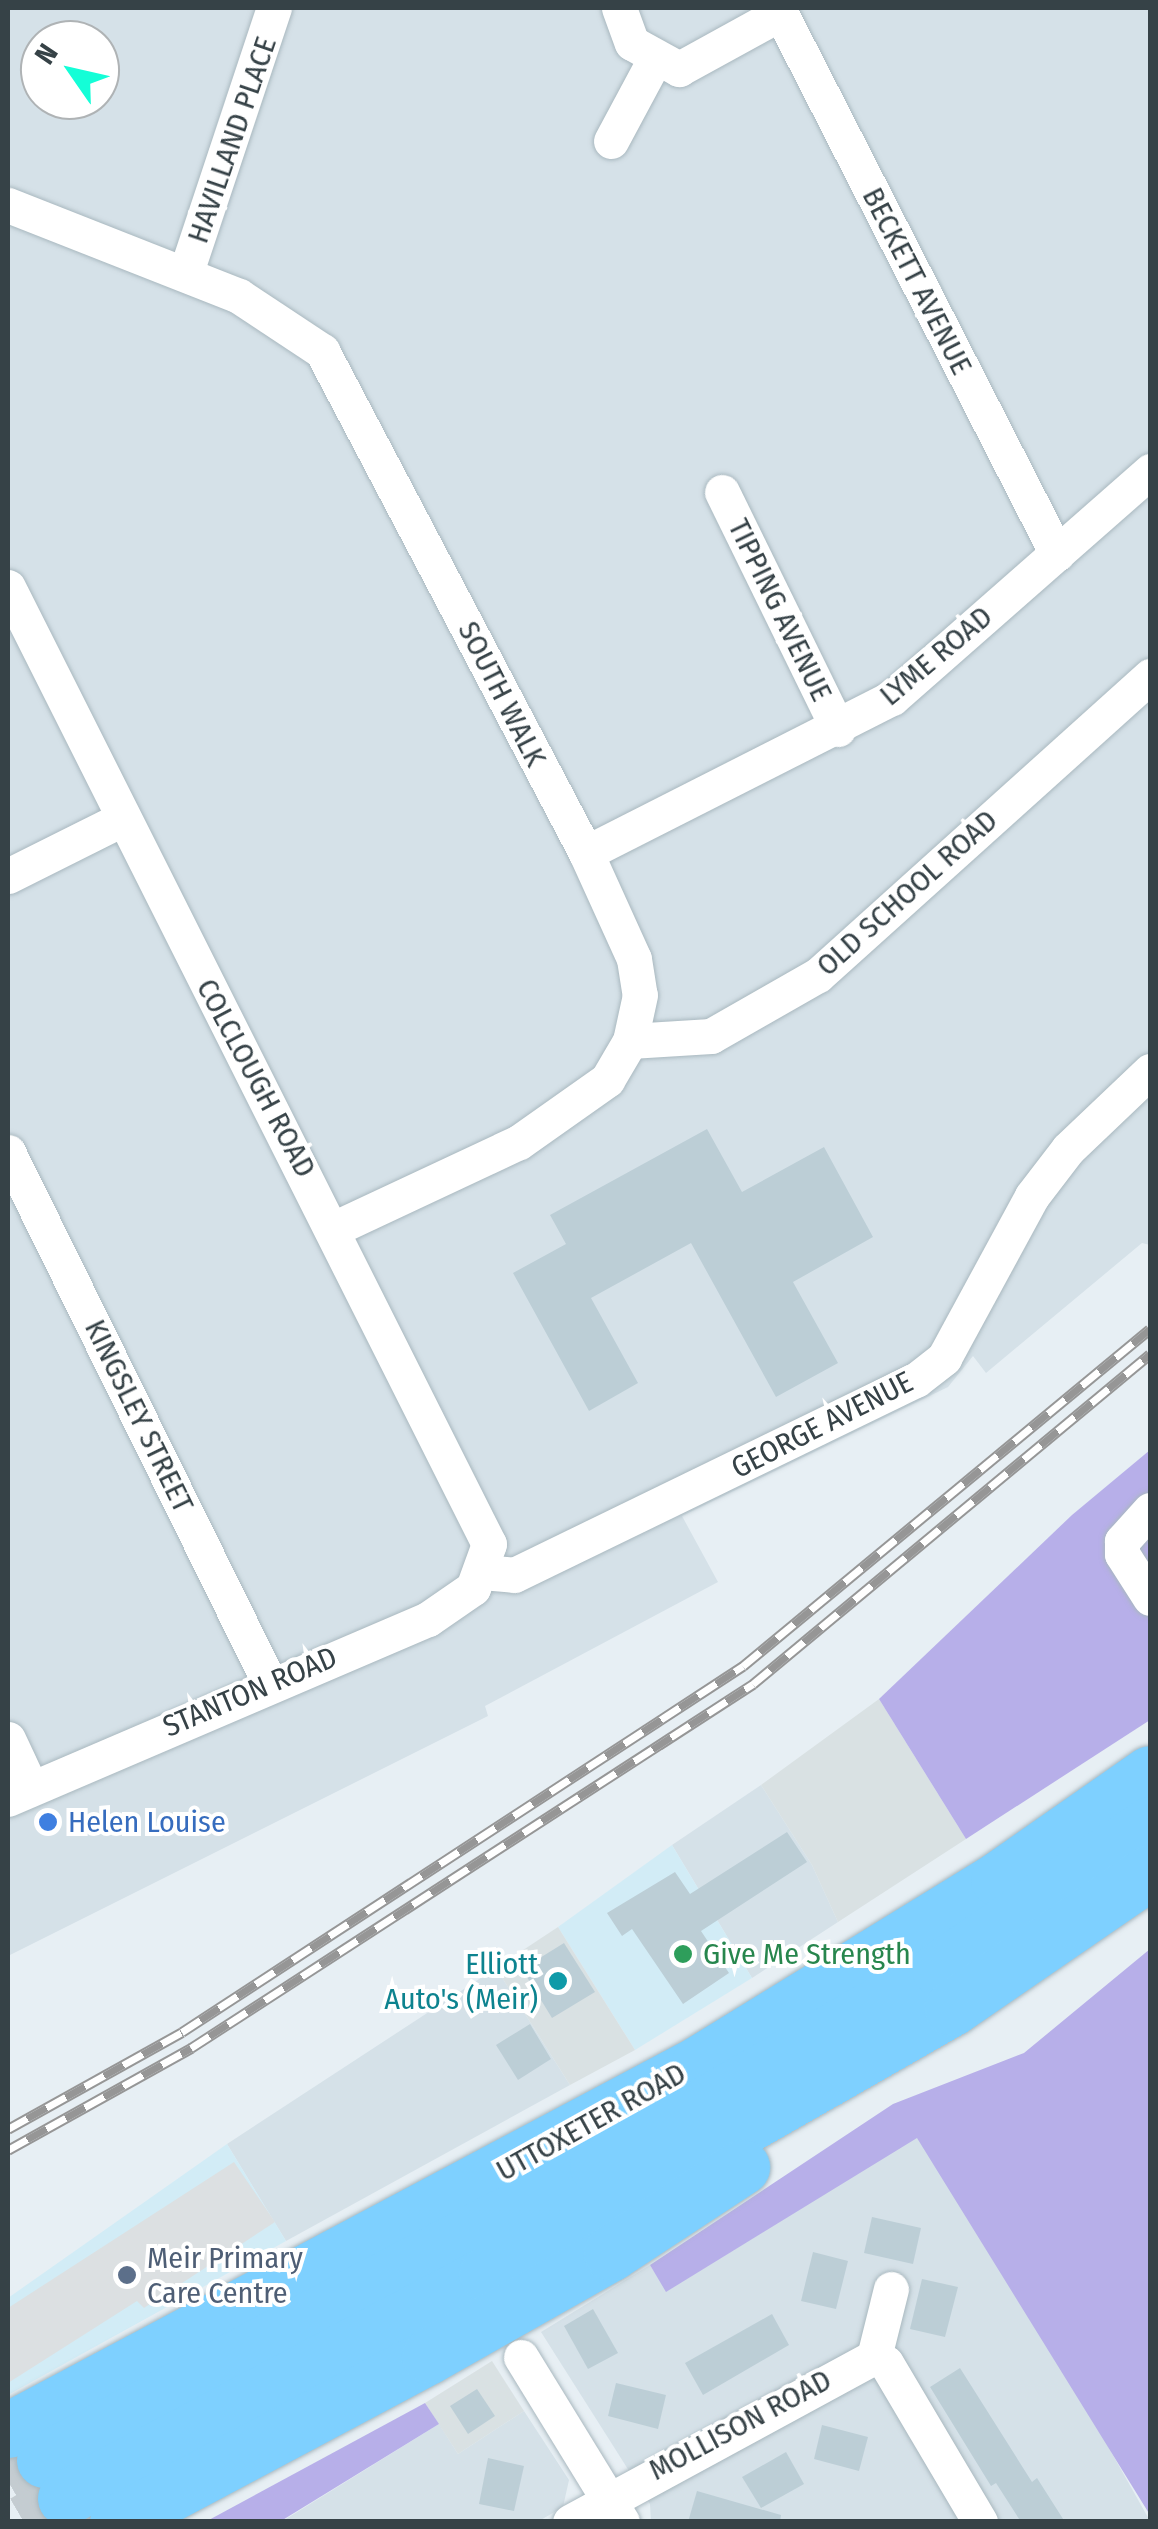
<!DOCTYPE html>
<style>
body{margin:0}
#map{position:relative;width:1158px;height:2529px;overflow:hidden;background:#e7eff4;font-family:"Fira Sans Condensed",sans-serif}
div>[style]{position:absolute}
[style*='--x']{left:calc(var(--x)*1px);top:calc(var(--y)*1px);width:calc(var(--w)*1px);rotate:calc(var(--a)*1deg)}
.residential>*{inset:0;background:#d5e1e8}
.commercial>*{inset:0;background:#d2ecf6}
.industrial>*{inset:0;background:#d9e1e3}
.green>*{inset:0;background:#b7afe9}
.parking>*{inset:0;background:#dce0e2}
.building>*{inset:0;background:#bcced6}
.trunk-tunnel>*{height:55px;margin-top:-27.5px;transform-origin:0;background:repeating-linear-gradient(90deg,#c4ccd1 0 55px,transparent 0 83px)}
.roads{filter:drop-shadow(0 0 2px #a9b8bf) drop-shadow(0 0 2px #a9b8bf)}
.minor>*{height:35px;margin:-17.5px;padding:0 17.5px;transform-origin:17.5px;border-radius:17.5px;background:#fff}
.trunk>*{height:55px;margin:-27.5px;padding:0 27.5px;transform-origin:27.5px;border-radius:27.5px;background:#7ed0ff}
.rail>*{height:11px;margin-top:-5.5px;transform-origin:0;background:repeating-linear-gradient(90deg,#fff 0 22px,#969696 0 44px);box-sizing:border-box;border-block:2px solid #969696}
.dots>*{width:28px;height:28px;translate:-50% -50%;box-sizing:border-box;border:5px solid #fff;border-radius:50%}
span{translate:-50% -50%;white-space:nowrap;text-align:center;line-height:1.15;-webkit-text-stroke:8px #fff;paint-order:stroke}
.street-label{font-size:30px;color:#364247}
.shop-label{font-size:30px;color:#366cbe}
.left{translate:0 -50%;text-align:left}
.leisure-label{font-size:30px;color:#27864d}
.culture-label{font-size:30px;color:#0d838f}
.right{translate:-100% -50%;text-align:right}
.service-label{font-size:30px;color:#4e5e75}
.frame{position:absolute;inset:0;border:10px solid #364247;pointer-events:none}
.north{position:absolute;left:20px;top:20px;width:100px;height:100px;box-sizing:border-box;background:#fff;border:2px solid #afb3b5;border-radius:50%;rotate:304deg;font-size:28px;font-weight:700;line-height:40px;text-align:center;color:#364247}
.north::after{content:'';display:block;margin:auto;width:35px;height:45px;background:#14fed7;clip-path:polygon(50% 0,100% 100%,50% 72%,0 100%)}
</style>
<div id="map">
<div class="residential">
<i style="clip-path:polygon(evenodd,8px 8px,1150px 8px,1150px 1245px,1142px 1243px,986px 1373px,973px 1356px,948px 1387px,682px 1516px,718px 1582px,485px 1706px,488px 1716px,8px 1956px,8px 8px,40px 40px,100px 40px,100px 100px,40px 100px,40px 40px)"></i>
<i style="clip-path:polygon(761px 1785px,812px 1865px,838px 1922px,752px 1978px,672px 1845px)"></i>
<i style="clip-path:polygon(496px 1968px,570px 2085px,286px 2241px,227px 2144px)"></i>
<i style="clip-path:polygon(917px 2137px,1069px 2377px,1150px 2521px,651px 2521px,650px 2504px,541px 2332px,650px 2265px,667px 2291px)"></i>
<i style="clip-path:polygon(524px 2411px,569px 2480px,563px 2507px,539px 2521px,281px 2522px,439px 2424px,458px 2454px)"></i>
</div>
<div class="commercial">
<i style="clip-path:polygon(672px 1845px,752px 1978px,635px 2050px,558px 1927px)"></i>
<i style="clip-path:polygon(227px 2144px,286px 2241px,8px 2395px,8px 2298px)"></i>
</div>
<div class="industrial">
<i style="clip-path:polygon(879px 1699px,966px 1839px,838px 1922px,812px 1865px,761px 1785px)"></i>
<i style="clip-path:polygon(558px 1927px,635px 2050px,570px 2085px,496px 1968px)"></i>
<i style="clip-path:polygon(492px 2361px,524px 2411px,458px 2454px,425px 2403px)"></i>
</div>
<div class="green">
<i style="clip-path:polygon(1150px 1450px,1150px 1720px,966px 1839px,879px 1699px,1072px 1515px)"></i>
<i style="clip-path:polygon(1150px 1949px,1150px 2515px,917px 2138px,666px 2292px,650px 2265px,893px 2104px,1024px 2053px)"></i>
<i style="clip-path:polygon(425px 2403px,439px 2424px,281px 2521px,207px 2521px)"></i>
</div>
<div class="parking">
<i style="clip-path:polygon(234px 2162px,275px 2222px,144px 2308px,137px 2301px,8px 2383px,8px 2308px)"></i>
</div>
<div class="building">
<i style="clip-path:polygon(707px 1129px,742px 1192px,824px 1147px,873px 1237px,793px 1282px,838px 1363px,776px 1397px,691px 1243px,591px 1298px,638px 1383px,589px 1411px,513px 1273px,566px 1244px,550px 1215px)"></i>
<i style="clip-path:polygon(787px 1832px,807px 1862px,701px 1931px,729px 1973px,683px 2004px,632px 1929px,622px 1936px,607px 1913px,675px 1872px,690px 1894px)"></i>
<i style="clip-path:polygon(564px 1943px,595px 1992px,552px 2018px,522px 1969px)"></i>
<i style="clip-path:polygon(530px 2024px,551px 2059px,518px 2080px,496px 2045px)"></i>
<i style="clip-path:polygon(872px 2217px,921px 2228px,913px 2264px,864px 2253px)"></i>
<i style="clip-path:polygon(813px 2252px,848px 2261px,836px 2309px,801px 2301px)"></i>
<i style="clip-path:polygon(922px 2279px,958px 2287px,945px 2337px,910px 2329px)"></i>
<i style="clip-path:polygon(593px 2309px,618px 2353px,588px 2369px,564px 2326px)"></i>
<i style="clip-path:polygon(772px 2314px,789px 2345px,703px 2395px,685px 2363px)"></i>
<i style="clip-path:polygon(960px 2368px,1032px 2482px,1037px 2478px,1065px 2522px,1021px 2522px,996px 2483px,991px 2486px,930px 2387px)"></i>
<i style="clip-path:polygon(616px 2383px,666px 2395px,658px 2429px,608px 2416px)"></i>
<i style="clip-path:polygon(477px 2389px,495px 2416px,468px 2434px,450px 2406px)"></i>
<i style="clip-path:polygon(822px 2425px,868px 2437px,859px 2471px,814px 2459px)"></i>
<i style="clip-path:polygon(786px 2452px,804px 2484px,761px 2508px,742px 2477px)"></i>
<i style="clip-path:polygon(488px 2458px,524px 2466px,514px 2511px,479px 2504px)"></i>
<i style="clip-path:polygon(697px 2491px,781px 2515px,780px 2522px,688px 2522px)"></i>
</div>
<div class="trunk-tunnel">
<i style="--x:8;--y:2481;--w:42;--a:-30.3"></i>
<i style="--x:24;--y:2522;--w:48;--a:-30.3"></i>
</div>
<div class="roads">
<div class="minor">
<i style="--x:619;--y:8;--w:37;--a:70"></i>
<i style="--x:632;--y:43;--w:54;--a:29"></i>
<i style="--x:679;--y:69;--w:116;--a:-28.8"></i>
<i style="--x:778;--y:8;--w:613;--a:62.93"></i>
<i style="--x:611;--y:141;--w:93;--a:-61.8"></i>
<i style="--x:8;--y:205;--w:248;--a:21.5"></i>
<i style="--x:239;--y:296;--w:100;--a:33.5"></i>
<i style="--x:322;--y:351;--w:567;--a:62.26"></i>
<i style="--x:586;--y:853;--w:116;--a:65.6"></i>
<i style="--x:634;--y:959;--w:36;--a:81"></i>
<i style="--x:640;--y:995;--w:47;--a:102.3"></i>
<i style="--x:630;--y:1041;--w:45;--a:120.5"></i>
<i style="--x:607;--y:1080;--w:108;--a:144.8"></i>
<i style="--x:519;--y:1142;--w:203;--a:154.9"></i>
<i style="--x:186;--y:272;--w:278;--a:-71.6"></i>
<i style="--x:722;--y:492;--w:264;--a:63.9"></i>
<i style="--x:8;--y:587;--w:1071;--a:63.32"></i>
<i style="--x:489;--y:1544;--w:47;--a:110"></i>
<i style="--x:473;--y:1588;--w:55;--a:145.4"></i>
<i style="--x:428;--y:1619;--w:457;--a:156.8"></i>
<i style="--x:586;--y:853;--w:343;--a:-26.9"></i>
<i style="--x:892;--y:698;--w:344;--a:-41.3"></i>
<i style="--x:8;--y:876;--w:125;--a:-26.6"></i>
<i style="--x:630;--y:1041;--w:81;--a:-3.5"></i>
<i style="--x:711;--y:1036;--w:123;--a:-29.7"></i>
<i style="--x:818;--y:975;--w:447;--a:-42"></i>
<i style="--x:8;--y:1152;--w:591;--a:63.78"></i>
<i style="--x:1150;--y:1510;--w:42;--a:132.1"></i>
<i style="--x:1122;--y:1541;--w:13;--a:90"></i>
<i style="--x:1122;--y:1554;--w:52;--a:57.5"></i>
<i style="--x:482;--y:1572;--w:32;--a:5"></i>
<i style="--x:514;--y:1575;--w:447;--a:-25.9"></i>
<i style="--x:916;--y:1380;--w:36;--a:-38"></i>
<i style="--x:944;--y:1358;--w:184;--a:-61.5"></i>
<i style="--x:1032;--y:1196;--w:59;--a:-52.5"></i>
<i style="--x:1068;--y:1149;--w:113;--a:-43.6"></i>
<i style="--x:8;--y:1739;--w:54;--a:64.9"></i>
<i style="--x:521;--y:2357;--w:193;--a:58.5"></i>
<i style="--x:874;--y:2357;--w:70;--a:-76"></i>
<i style="--x:570;--y:2522;--w:346;--a:-28.5"></i>
<i style="--x:874;--y:2357;--w:13;--a:27"></i>
<i style="--x:886;--y:2363;--w:185;--a:59.4"></i>
</div>
<div class="trunk">
<i style="--x:8;--y:2430;--w:782;--a:-27.97"></i>
<i style="--x:699;--y:2063;--w:351;--a:-31.6"></i>
<i style="--x:998;--y:1879;--w:185;--a:-34.9"></i>
<i style="--x:44;--y:2460;--w:626;--a:-28"></i>
<i style="--x:597;--y:2166;--w:395;--a:-29.9"></i>
<i style="--x:939;--y:1969;--w:256;--a:-34.5"></i>
<i style="--x:65;--y:2498;--w:477;--a:-28"></i>
<i style="--x:486;--y:2274;--w:537;--a:-29.72"></i>
<i style="--x:952;--y:2008;--w:240;--a:-34.5"></i>
<i style="--x:117;--y:2522;--w:353;--a:-28"></i>
<i style="--x:429;--y:2356;--w:209;--a:-29.5"></i>
<i style="--x:611;--y:2253;--w:157;--a:-33.3"></i>
</div>
</div>
<div class="rail">
<i style="--x:8;--y:2129;--w:199;--a:-29.1"></i>
<i style="--x:182;--y:2032;--w:670;--a:-33.12"></i>
<i style="--x:743;--y:1666;--w:528;--a:-39.63"></i>
<i style="--x:8;--y:2150;--w:210;--a:-29.1"></i>
<i style="--x:191;--y:2048;--w:670;--a:-32.93"></i>
<i style="--x:753;--y:1684;--w:516;--a:-39.73"></i>
</div>
<div class="dots">
<i style="left:48px;top:1822px;background:#3f7fe0"></i>
<i style="left:683px;top:1954px;background:#2e9e5b"></i>
<i style="left:558px;top:1981px;background:#0f9aa8"></i>
<i style="left:127px;top:2275px;background:#5c6f8a"></i>
</div>
<div class="street-label">
<span style="left:232px;top:140px;rotate:-71deg">HAVILLAND PLACE</span>
<span style="left:917px;top:281px;rotate:63deg">BECKETT AVENUE</span>
<span style="left:780px;top:610px;rotate:64deg">TIPPING AVENUE</span>
<span style="left:936px;top:656px;rotate:-40deg">LYME ROAD</span>
<span style="left:502px;top:694px;rotate:63deg">SOUTH WALK</span>
<span style="left:907px;top:893px;rotate:-42deg">OLD SCHOOL ROAD</span>
<span style="left:256px;top:1078px;rotate:62deg">COLCLOUGH ROAD</span>
<span style="left:139px;top:1416px;rotate:64deg">KINGSLEY STREET</span>
<span style="left:822px;top:1425px;rotate:-27deg">GEORGE AVENUE</span>
<span style="left:250px;top:1692px;rotate:-23deg">STANTON ROAD</span>
<span style="left:591px;top:2122px;rotate:-29deg">UTTOXETER ROAD</span>
<span style="left:740px;top:2425px;rotate:-28deg">MOLLISON ROAD</span>
</div>
<div class="shop-label">
<span class="left" style="left:68px;top:1822px">Helen Louise</span>
</div>
<div class="leisure-label">
<span class="left" style="left:703px;top:1954px">Give Me Strength</span>
</div>
<div class="culture-label">
<span class="right" style="left:538px;top:1981px">Elliott<br>Auto's (Meir)</span>
</div>
<div class="service-label">
<span class="left" style="left:147px;top:2275px">Meir Primary<br>Care Centre</span>
</div>
<div class="frame"></div>
<div class="north">N</div>
</div>
